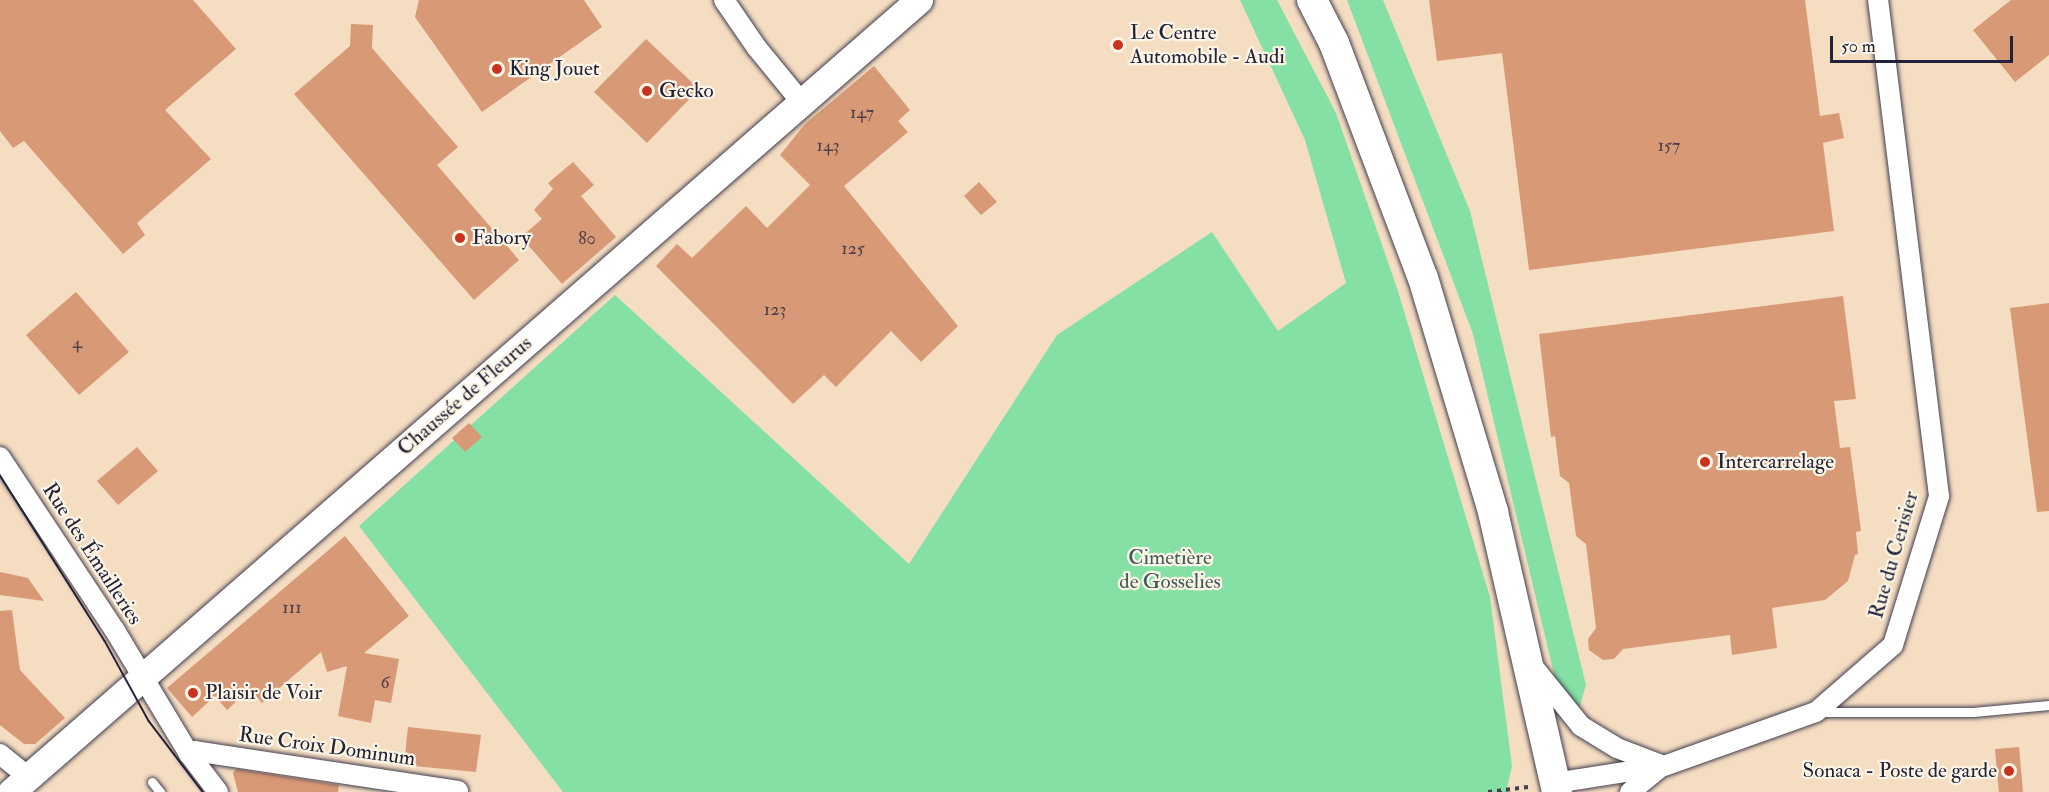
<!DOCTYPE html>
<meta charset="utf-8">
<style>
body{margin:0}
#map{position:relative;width:2049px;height:792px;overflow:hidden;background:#f5ddc2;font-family:"IM FELL Double Pica",serif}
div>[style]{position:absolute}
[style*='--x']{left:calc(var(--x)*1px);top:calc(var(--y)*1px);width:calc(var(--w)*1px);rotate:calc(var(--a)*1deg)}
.green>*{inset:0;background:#85e0a6}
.building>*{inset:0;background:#d89976}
.path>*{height:4px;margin-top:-2px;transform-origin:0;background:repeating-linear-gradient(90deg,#423e4f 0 4.5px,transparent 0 9px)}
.roads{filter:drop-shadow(0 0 2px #423e4f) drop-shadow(0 0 2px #423e4f)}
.service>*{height:9px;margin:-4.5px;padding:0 4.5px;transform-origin:4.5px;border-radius:4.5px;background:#fff}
.minor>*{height:20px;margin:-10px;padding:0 10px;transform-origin:10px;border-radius:10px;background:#fff}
.secondary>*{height:27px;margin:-13.5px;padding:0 13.5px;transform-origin:13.5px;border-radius:13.5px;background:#fff}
.primary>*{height:30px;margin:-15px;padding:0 15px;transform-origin:15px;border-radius:15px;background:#fff}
.tram>*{height:1.5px;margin:-0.75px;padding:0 0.75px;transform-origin:0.75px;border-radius:0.75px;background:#22223b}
.dots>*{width:16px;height:16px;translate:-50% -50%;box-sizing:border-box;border:3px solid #fcf5e5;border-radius:50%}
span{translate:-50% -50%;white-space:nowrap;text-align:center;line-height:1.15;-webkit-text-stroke:4.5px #fcf5e5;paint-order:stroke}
.number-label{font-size:18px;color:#50404a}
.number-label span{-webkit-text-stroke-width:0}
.poi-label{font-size:21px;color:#22223b}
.left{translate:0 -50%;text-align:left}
.right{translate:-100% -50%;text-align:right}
.street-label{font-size:21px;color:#22223b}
.park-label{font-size:21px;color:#405b5b}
.scale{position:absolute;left:1830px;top:36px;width:183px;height:27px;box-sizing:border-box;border:3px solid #22223b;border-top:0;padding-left:8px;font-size:18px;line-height:21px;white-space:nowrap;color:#22223b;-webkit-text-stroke:4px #fcf5e5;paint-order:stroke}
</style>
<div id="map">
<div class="green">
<i style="clip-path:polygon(1240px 0,1277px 0,1336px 113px,1397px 288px,1490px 597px,1512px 766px,1506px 792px,563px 792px,359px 526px,615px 295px,909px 564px,1057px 335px,1212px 232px,1278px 331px,1346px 283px,1305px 140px)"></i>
<i style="clip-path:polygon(1347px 0,1383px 0,1470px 211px,1586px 685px,1580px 706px,1560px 699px,1473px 334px)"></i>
</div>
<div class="building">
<i style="clip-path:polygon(0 0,193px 0,236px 49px,165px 110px,211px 159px,137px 223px,145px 235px,123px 254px,24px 141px,13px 148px,0 131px)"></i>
<i style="clip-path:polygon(419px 0,584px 0,602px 27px,482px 112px,415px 17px)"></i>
<i style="clip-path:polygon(1429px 0,1805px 0,1820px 116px,1839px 113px,1844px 138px,1823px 143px,1834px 231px,1529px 270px,1502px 53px,1437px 61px)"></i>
<i style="clip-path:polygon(2011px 0,2049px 0,2049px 55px,2015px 82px,1973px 30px)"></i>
<i style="clip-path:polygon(351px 24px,373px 25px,372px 48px,458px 147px,437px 165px,519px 260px,474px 300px,294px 94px,350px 46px)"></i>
<i style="clip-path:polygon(646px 39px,699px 89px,647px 143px,594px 92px)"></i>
<i style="clip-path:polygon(874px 66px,910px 110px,898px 121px,908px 132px,844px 186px,958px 326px,921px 362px,891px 331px,836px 387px,824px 375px,793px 404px,656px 266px,677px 244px,692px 258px,746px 206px,767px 228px,810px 185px,780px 155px,805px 124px)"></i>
<i style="clip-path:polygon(573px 162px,594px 185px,581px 196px,616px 237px,562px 284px,521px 237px,542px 219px,534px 210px,553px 189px,548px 183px)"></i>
<i style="clip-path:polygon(979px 182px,997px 202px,981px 215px,964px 196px)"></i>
<i style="clip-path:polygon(76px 292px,129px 352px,79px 395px,26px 335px)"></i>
<i style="clip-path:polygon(1843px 296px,1856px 399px,1834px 401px,1840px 448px,1850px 447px,1861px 531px,1856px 532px,1858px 554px,1855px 555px,1848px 581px,1825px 600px,1772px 608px,1777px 648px,1732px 655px,1730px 635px,1623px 649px,1614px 659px,1603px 660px,1589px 650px,1588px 639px,1596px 628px,1586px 544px,1576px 536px,1569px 483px,1560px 476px,1555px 436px,1551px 437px,1539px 334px)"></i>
<i style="clip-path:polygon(2049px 303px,2049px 511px,2037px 512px,2010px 308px)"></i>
<i style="clip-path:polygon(469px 423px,482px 437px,465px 452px,452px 438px)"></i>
<i style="clip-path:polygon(137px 447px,158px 471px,118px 505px,97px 481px)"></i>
<i style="clip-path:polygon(345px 536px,409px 616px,364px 653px,399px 659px,391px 703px,375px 700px,371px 723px,338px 716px,347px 666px,327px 672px,321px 652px,262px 703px,250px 689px,227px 710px,215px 696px,192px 717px,167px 688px)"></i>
<i style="clip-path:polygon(0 572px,28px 578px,44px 601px,0 595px)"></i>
<i style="clip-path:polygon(12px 610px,20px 670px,65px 718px,35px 744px,24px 744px,0 725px,0 611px)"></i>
<i style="clip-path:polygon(408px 727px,481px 735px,476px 772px,404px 765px)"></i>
<i style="clip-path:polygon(2019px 747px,2023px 792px,1999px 792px,1995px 749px)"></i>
<i style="clip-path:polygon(236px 769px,339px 785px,338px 792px,238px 792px,233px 773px)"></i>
</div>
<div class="path">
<i style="--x:1488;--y:792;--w:41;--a:-7"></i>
</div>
<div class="roads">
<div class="service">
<i style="--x:1818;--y:712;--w:155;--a:0"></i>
<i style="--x:1973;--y:712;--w:76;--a:-5.3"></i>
<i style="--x:152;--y:782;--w:13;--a:51"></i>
</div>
<div class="minor">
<i style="--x:724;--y:0;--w:58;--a:55.5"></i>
<i style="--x:757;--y:48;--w:71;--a:50.7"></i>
<i style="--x:0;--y:457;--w:206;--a:56.5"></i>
<i style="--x:114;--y:629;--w:146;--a:59"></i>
<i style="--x:189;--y:754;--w:48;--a:52.7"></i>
<i style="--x:1531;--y:664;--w:80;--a:51.1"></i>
<i style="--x:1581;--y:726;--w:42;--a:31.4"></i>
<i style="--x:1617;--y:748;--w:47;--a:21.1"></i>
<i style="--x:0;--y:754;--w:36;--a:39"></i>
<i style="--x:189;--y:754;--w:6;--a:-31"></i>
<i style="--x:194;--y:751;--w:267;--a:8.6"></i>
<i style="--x:1555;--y:783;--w:110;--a:-8.9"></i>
<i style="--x:1664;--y:766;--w:161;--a:-19.6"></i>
<i style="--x:1816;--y:712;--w:102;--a:-41"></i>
<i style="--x:1893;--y:645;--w:156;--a:-72.8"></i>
<i style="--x:1939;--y:496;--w:500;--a:-97"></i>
<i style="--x:1630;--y:792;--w:40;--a:-39"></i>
</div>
<div class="secondary">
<i style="--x:11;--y:792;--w:1205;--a:-41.1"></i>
</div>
<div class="primary">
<i style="--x:1312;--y:0;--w:48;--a:62.9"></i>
<i style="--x:1334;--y:43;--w:251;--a:69.3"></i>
<i style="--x:1423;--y:278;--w:244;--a:73.3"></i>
<i style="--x:1493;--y:512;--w:287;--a:77.1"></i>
</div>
</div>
<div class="tram">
<i style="--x:0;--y:475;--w:196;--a:57.7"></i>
<i style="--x:105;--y:641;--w:91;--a:61.2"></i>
<i style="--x:149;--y:721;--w:89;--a:52.7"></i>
</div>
<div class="dots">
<i style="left:1118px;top:45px;background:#c8321e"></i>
<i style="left:497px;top:69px;background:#c8321e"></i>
<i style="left:647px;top:91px;background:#c8321e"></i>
<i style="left:460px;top:238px;background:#c8321e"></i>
<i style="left:1705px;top:462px;background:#c8321e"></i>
<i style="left:193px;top:693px;background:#c8321e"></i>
<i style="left:2009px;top:771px;background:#c8321e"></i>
</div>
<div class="number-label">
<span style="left:862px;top:113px">147</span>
<span style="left:828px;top:146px">143</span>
<span style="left:1669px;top:146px">157</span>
<span style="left:587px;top:239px">80</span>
<span style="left:853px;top:249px">125</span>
<span style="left:775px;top:310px">123</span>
<span style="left:77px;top:343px">4</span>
<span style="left:292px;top:608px">111</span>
<span style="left:385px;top:683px">6</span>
</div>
<div class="poi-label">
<span class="left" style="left:1130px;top:45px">Le Centre<br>Automobile - Audi</span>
<span class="left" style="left:509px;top:69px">King Jouet</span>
<span class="left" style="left:659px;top:91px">Gecko</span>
<span class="left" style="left:472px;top:238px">Fabory</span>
<span class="left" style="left:1717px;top:462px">Intercarrelage</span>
<span class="left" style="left:205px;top:693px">Plaisir de Voir</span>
<span class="right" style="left:1997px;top:771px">Sonaca - Poste de garde</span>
</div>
<div class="street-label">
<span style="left:465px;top:396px;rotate:-41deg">Chaussée de Fleurus</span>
<span style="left:92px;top:554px;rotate:57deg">Rue des Émailleries</span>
<span style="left:1894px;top:555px;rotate:-74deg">Rue du Cerisier</span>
<span style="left:327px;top:747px;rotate:8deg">Rue Croix Dominum</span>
</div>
<div class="park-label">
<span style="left:1170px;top:570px">Cimetière<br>de Gosselies</span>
</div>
<div class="scale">50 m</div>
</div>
